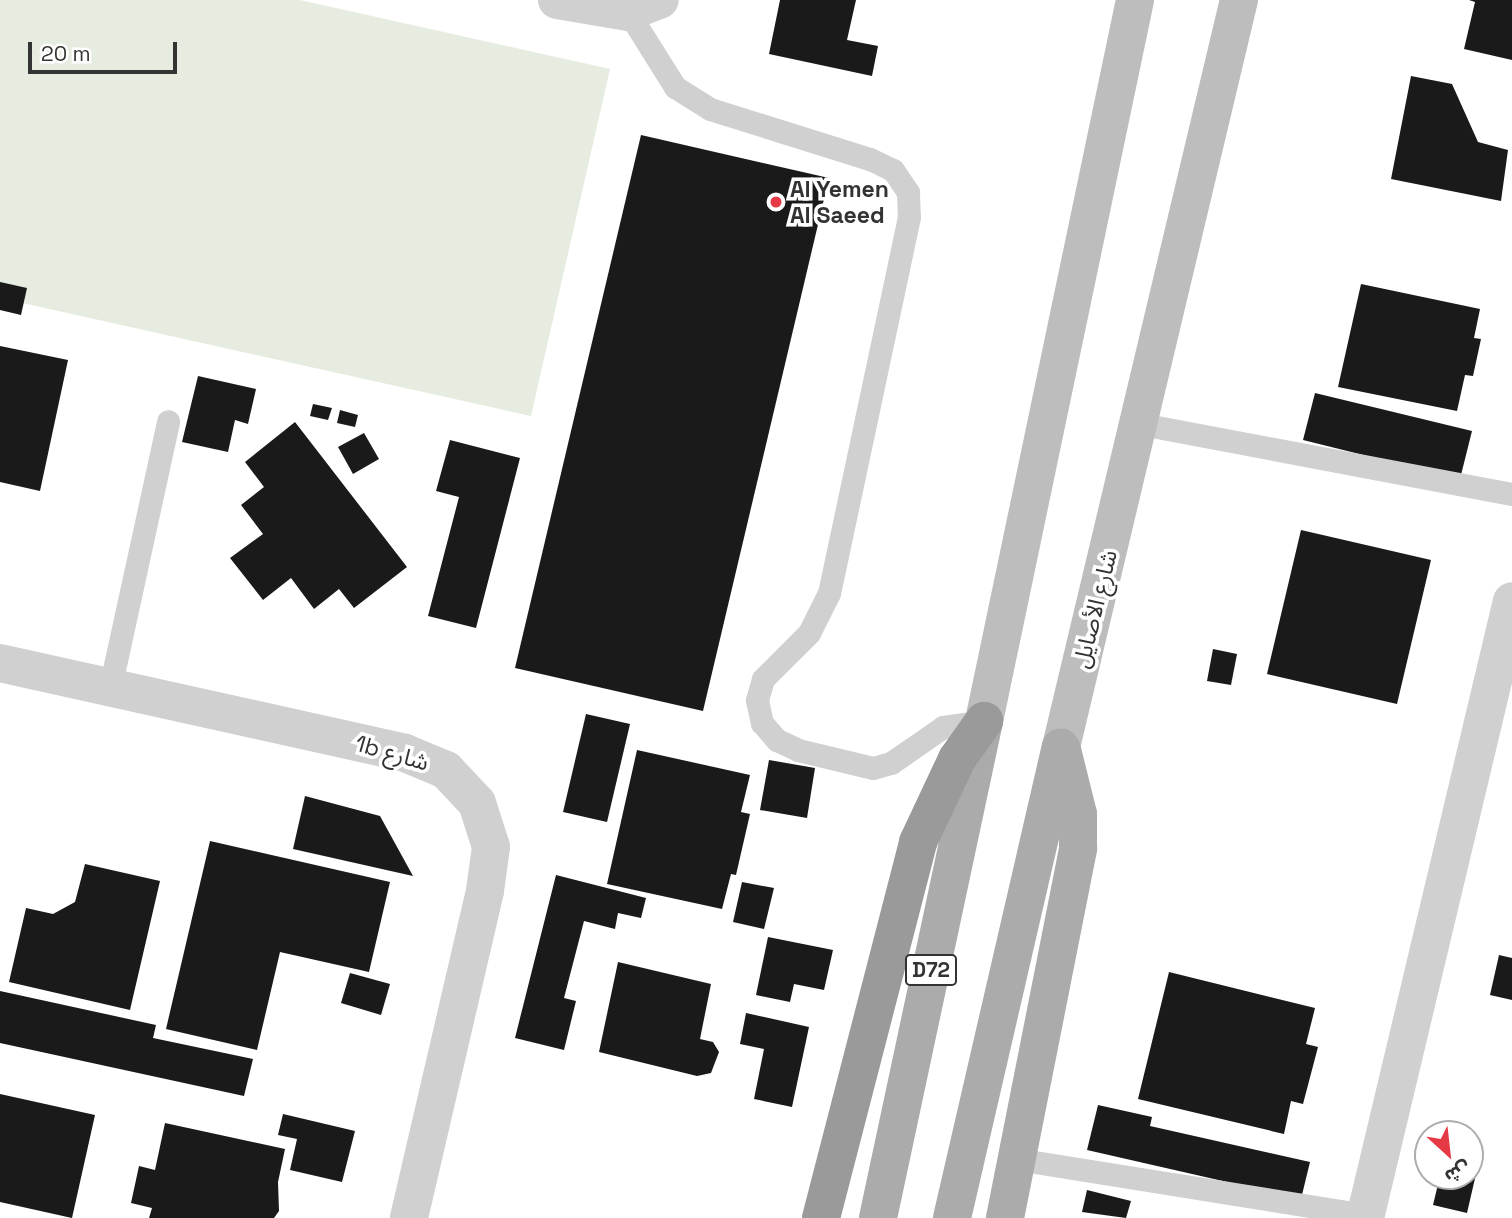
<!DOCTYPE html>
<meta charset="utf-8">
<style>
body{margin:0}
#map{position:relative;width:1512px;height:1218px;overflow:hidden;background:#fff;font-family:"Space Grotesk","Noto Sans Arabic",sans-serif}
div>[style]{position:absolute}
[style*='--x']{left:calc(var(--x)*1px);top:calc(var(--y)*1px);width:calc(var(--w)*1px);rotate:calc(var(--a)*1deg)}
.green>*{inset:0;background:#e6ecdf}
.building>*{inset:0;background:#1a1a1a}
.service>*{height:23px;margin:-11.5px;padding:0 11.5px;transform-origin:11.5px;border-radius:11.5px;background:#d0d0d0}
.minor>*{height:38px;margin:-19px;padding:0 19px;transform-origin:19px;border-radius:19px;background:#d0d0d0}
.secondary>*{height:38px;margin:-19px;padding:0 19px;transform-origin:19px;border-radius:19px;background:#bdbdbd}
.primary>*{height:38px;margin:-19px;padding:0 19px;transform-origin:19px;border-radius:19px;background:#ababab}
.motorway>*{height:38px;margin:-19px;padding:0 19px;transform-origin:19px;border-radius:19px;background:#9a9a9a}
.dots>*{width:19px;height:19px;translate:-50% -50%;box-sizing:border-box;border:4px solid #fff;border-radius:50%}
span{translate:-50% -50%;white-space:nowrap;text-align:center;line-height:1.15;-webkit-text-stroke:7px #fff;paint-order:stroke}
.shield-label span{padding:2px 5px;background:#fff;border:2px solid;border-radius:5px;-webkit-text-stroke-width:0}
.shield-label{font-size:21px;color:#333;font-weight:700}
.poi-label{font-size:23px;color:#333;font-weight:700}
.left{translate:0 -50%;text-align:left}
.street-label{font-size:23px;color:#333}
.north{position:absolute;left:1414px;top:1120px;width:70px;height:70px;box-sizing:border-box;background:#fff;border:2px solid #adadad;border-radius:50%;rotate:153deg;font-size:19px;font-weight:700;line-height:28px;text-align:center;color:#333}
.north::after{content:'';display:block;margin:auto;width:24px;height:32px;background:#e63946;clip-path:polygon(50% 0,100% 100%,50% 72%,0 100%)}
.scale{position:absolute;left:28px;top:42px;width:149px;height:32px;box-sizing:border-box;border:4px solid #333;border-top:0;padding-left:9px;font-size:21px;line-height:24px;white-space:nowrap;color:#333;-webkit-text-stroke:5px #fff;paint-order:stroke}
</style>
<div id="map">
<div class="green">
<i style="clip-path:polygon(0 0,300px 0,610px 69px,531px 416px,0 298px)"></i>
</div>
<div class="building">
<i style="clip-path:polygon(780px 0,856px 0,847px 40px,878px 46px,872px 76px,769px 54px)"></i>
<i style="clip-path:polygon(1469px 0,1512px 0,1512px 60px,1464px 49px,1475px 2px)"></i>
<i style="clip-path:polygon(1411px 76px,1452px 84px,1478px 142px,1508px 150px,1501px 201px,1391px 179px)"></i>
<i style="clip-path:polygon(641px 135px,829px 178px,703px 711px,515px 668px)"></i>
<i style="clip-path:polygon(0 282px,27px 288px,21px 315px,0 310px)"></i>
<i style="clip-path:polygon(1361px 284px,1480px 309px,1474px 338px,1481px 339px,1473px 376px,1465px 375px,1457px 411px,1338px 387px)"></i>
<i style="clip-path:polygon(0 346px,68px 360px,40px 491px,0 482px)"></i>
<i style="clip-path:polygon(198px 376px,256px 389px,248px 424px,235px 420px,228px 452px,182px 442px)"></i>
<i style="clip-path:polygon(1315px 393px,1472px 431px,1460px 479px,1303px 440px)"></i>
<i style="clip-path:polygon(313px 404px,332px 408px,328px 420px,310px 416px)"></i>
<i style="clip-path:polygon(340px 410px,358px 415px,355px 427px,337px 423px)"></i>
<i style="clip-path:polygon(295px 422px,407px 567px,354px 608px,339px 589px,314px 609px,291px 578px,263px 600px,230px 558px,263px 534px,241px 505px,264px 487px,245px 462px)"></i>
<i style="clip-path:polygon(364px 433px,379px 459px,353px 474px,338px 447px)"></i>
<i style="clip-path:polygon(450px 440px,520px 458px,476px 628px,428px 616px,459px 497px,436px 491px)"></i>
<i style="clip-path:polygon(1301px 530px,1431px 560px,1397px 704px,1267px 674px)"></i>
<i style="clip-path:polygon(1213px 649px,1237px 654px,1231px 685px,1207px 681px)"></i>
<i style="clip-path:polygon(586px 714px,630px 724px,607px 822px,563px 812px)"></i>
<i style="clip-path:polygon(637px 750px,750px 775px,741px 812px,750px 814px,736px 875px,731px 874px,722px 909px,607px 884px)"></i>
<i style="clip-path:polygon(769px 760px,815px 768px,807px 818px,760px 810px)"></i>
<i style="clip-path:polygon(305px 796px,380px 816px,413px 876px,293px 849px)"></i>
<i style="clip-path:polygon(210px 841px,390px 882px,369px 972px,280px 952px,257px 1050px,166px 1029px)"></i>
<i style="clip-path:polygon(85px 864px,160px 881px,130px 1010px,9px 982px,26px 908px,53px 914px,75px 902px)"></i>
<i style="clip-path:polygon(556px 875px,646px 898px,641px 918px,618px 913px,615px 929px,584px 921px,564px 998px,576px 1001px,564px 1050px,515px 1038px)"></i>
<i style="clip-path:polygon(742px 882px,774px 888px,764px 929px,733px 922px)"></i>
<i style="clip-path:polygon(768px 937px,833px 950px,824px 990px,794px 984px,790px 1002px,756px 995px)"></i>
<i style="clip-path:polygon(1499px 955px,1512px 958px,1512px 1000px,1490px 995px)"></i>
<i style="clip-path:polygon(618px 962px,711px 984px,700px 1039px,713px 1042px,719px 1052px,711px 1073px,697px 1076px,599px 1052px)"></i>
<i style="clip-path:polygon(1169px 972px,1315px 1008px,1306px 1044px,1318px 1047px,1303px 1104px,1291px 1101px,1284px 1134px,1138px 1099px)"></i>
<i style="clip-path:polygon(350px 973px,390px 984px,381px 1015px,341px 1003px)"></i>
<i style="clip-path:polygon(0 991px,156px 1025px,153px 1038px,253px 1059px,244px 1096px,0 1043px)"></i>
<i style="clip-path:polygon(746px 1013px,809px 1027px,792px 1107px,754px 1099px,764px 1049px,740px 1044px)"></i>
<i style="clip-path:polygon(0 1094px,95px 1115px,72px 1218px,0 1202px)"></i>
<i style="clip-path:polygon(1098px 1105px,1152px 1117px,1150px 1126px,1310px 1162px,1301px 1199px,1087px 1150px)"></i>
<i style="clip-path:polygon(283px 1114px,355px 1131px,342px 1182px,290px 1170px,297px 1139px,278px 1135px)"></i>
<i style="clip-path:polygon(165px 1123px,285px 1149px,278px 1182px,279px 1211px,274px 1218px,149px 1218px,152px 1208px,131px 1203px,139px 1166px,155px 1170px)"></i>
<i style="clip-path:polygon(1470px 1173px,1476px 1174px,1467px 1213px,1433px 1205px,1440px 1176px)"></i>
<i style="clip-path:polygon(1087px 1190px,1131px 1201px,1126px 1218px,1082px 1212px)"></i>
</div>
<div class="service">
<i style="--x:628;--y:12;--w:89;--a:57.9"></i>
<i style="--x:675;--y:87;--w:41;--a:32.2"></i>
<i style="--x:710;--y:109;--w:168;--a:17.4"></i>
<i style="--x:870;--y:159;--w:25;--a:26"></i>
<i style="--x:893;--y:170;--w:27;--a:56"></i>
<i style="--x:908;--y:192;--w:25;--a:88"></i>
<i style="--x:909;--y:217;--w:384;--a:102"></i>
<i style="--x:829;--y:593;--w:45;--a:116.6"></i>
<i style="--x:809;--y:633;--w:65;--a:135"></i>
<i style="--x:763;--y:679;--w:22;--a:106"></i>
<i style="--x:757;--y:700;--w:24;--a:78"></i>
<i style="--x:762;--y:723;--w:23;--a:49"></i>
<i style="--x:777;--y:740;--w:23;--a:25"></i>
<i style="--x:798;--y:750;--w:77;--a:13.5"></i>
<i style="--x:873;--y:768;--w:19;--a:-16"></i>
<i style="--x:891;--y:763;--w:63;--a:-34.7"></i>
<i style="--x:943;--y:727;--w:41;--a:-8.3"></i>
<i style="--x:1141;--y:424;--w:378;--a:10.7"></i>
<i style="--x:110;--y:688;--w:273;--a:-77.7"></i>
<i style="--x:1016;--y:1159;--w:353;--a:9.1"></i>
</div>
<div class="minor">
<i style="--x:557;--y:0;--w:72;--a:9.6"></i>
<i style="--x:628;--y:12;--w:34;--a:-21"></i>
<i style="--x:0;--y:663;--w:415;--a:12.5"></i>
<i style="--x:405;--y:753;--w:44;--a:22.5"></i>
<i style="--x:446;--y:770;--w:45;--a:46.8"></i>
<i style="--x:477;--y:803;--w:46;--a:72.3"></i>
<i style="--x:491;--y:847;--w:44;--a:97.8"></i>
<i style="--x:485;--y:891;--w:336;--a:103.1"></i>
<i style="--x:1365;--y:1218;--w:634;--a:-76.6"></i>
</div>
<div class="secondary">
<i style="--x:984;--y:721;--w:737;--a:-78.17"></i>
<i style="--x:1061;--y:747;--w:768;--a:-76.6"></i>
</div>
<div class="primary">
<i style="--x:878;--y:1218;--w:508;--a:-77.96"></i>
<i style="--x:952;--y:1218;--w:483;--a:-77"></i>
<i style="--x:1005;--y:1218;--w:377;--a:-78.8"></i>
<i style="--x:1078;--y:848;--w:34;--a:-90"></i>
<i style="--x:1078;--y:814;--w:66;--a:-104"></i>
</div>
<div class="motorway">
<i style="--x:821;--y:1218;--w:388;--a:-75.5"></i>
<i style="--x:918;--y:842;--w:92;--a:-64.8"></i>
<i style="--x:957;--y:759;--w:47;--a:-54.6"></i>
</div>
<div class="dots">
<i style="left:776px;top:202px;background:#e63946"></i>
</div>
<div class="shield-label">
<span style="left:931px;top:970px">D72</span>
</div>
<div class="poi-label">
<span class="left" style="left:790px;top:202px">Al Yemen<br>Al Saeed</span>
</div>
<div class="street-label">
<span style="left:1095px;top:609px;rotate:-76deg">شارع الأصايل</span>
<span style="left:392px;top:753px;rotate:16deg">1b شارع</span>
</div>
<div class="north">ش</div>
<div class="scale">20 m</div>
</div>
